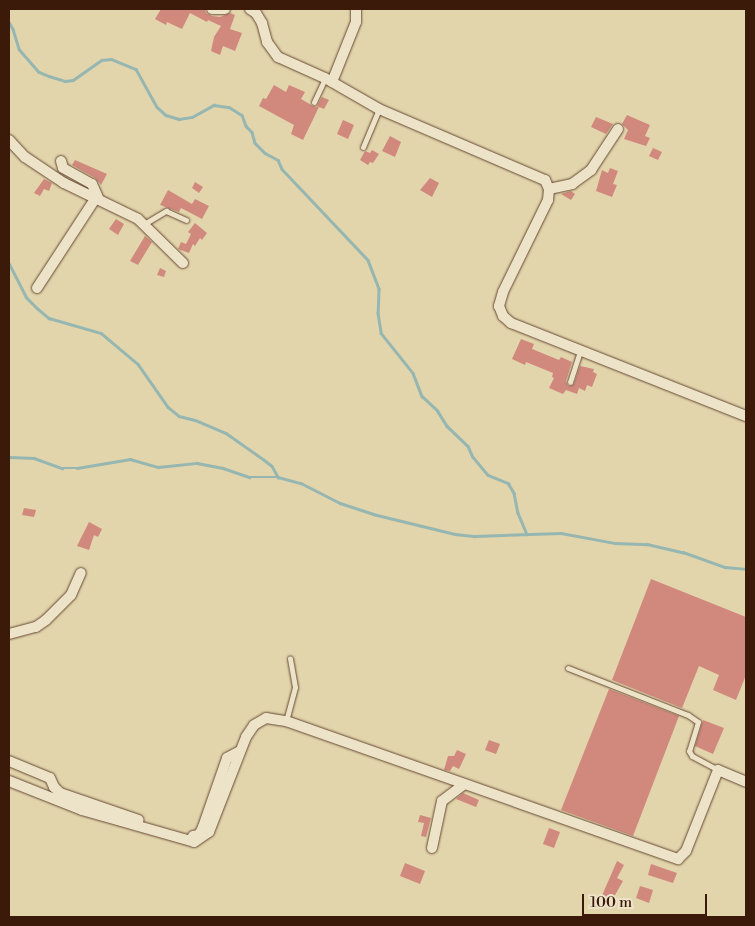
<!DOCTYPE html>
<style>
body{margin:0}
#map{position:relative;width:755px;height:926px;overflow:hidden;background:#e2d4ab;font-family:"Libre Bodoni",serif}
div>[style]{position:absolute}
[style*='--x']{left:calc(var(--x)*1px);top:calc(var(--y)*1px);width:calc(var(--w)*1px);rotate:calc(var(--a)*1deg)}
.stream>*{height:2.5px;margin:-1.25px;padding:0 1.25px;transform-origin:1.25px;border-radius:1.25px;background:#96b7b1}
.building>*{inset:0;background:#d1897e}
.roads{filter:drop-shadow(0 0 1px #664832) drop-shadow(0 0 1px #664832)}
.lane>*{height:5px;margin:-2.5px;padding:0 2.5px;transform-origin:2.5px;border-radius:2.5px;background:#ece3c8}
.street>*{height:10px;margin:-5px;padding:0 5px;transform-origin:5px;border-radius:5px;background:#ece3c8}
span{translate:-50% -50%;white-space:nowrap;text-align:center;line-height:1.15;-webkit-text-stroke:4.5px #ece3c8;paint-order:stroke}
.frame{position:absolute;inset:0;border:10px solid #3c1a09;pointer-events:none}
.scale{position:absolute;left:582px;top:894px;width:125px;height:22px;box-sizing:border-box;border:2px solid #3c1a09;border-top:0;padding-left:6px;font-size:15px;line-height:18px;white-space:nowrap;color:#3c1a09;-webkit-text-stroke:4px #ece3c8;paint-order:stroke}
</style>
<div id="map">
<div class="stream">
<i style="--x:9;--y:22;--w:8;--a:60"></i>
<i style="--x:13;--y:29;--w:21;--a:73"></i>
<i style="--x:19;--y:49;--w:30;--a:49"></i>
<i style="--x:39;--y:72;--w:11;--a:22"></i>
<i style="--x:49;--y:76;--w:17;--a:17"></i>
<i style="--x:65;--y:81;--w:8;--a:-7"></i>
<i style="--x:73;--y:80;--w:35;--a:-35"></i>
<i style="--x:102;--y:60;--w:9;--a:-6"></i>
<i style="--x:111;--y:59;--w:27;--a:22"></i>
<i style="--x:136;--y:69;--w:43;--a:61.1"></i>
<i style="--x:157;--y:107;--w:12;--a:42"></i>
<i style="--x:166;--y:115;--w:14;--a:17"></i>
<i style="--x:179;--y:119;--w:13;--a:-9"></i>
<i style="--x:192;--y:117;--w:25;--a:-29"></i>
<i style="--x:214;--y:105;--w:15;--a:8"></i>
<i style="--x:229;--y:107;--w:15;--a:32"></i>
<i style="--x:242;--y:115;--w:12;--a:70"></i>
<i style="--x:246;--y:126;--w:8;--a:45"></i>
<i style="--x:252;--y:132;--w:11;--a:75"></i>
<i style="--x:255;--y:143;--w:14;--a:45"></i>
<i style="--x:265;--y:153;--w:15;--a:28"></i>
<i style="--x:278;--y:160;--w:10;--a:66"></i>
<i style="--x:282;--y:169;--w:125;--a:46.6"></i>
<i style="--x:368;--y:260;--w:31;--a:69"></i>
<i style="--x:379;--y:289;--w:24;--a:92"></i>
<i style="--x:378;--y:313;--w:20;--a:81"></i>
<i style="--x:381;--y:333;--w:51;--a:51.3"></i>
<i style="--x:413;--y:373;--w:25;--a:69"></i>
<i style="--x:422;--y:396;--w:21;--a:43"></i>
<i style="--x:437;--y:410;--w:19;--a:58"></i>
<i style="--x:447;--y:426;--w:29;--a:44"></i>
<i style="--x:468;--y:446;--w:12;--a:66"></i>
<i style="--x:473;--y:457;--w:23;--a:50"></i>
<i style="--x:488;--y:475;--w:22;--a:22"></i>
<i style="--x:508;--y:483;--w:12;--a:59"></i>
<i style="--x:514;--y:493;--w:20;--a:79"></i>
<i style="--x:518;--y:513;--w:23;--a:67"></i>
<i style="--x:9;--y:263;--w:38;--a:63"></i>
<i style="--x:26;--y:297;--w:16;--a:45"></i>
<i style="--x:37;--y:308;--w:16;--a:40"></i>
<i style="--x:49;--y:318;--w:54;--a:16.1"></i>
<i style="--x:101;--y:333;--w:48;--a:40"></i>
<i style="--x:138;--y:364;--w:52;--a:55.1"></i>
<i style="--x:168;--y:407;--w:14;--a:39"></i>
<i style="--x:179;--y:416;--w:16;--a:14"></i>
<i style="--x:195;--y:420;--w:34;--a:23"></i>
<i style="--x:226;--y:433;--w:45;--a:35.1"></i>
<i style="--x:263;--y:459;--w:11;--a:38"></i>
<i style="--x:272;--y:466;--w:13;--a:61"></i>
<i style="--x:9;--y:457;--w:25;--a:2"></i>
<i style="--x:34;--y:458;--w:30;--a:20"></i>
<i style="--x:62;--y:468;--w:15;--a:0"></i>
<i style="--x:77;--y:468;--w:54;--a:-9.6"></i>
<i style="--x:130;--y:459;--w:29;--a:16"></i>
<i style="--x:158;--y:467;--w:39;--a:-6"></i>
<i style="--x:197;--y:463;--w:26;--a:11"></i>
<i style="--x:223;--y:468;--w:28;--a:19"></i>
<i style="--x:249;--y:477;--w:29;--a:0"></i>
<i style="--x:278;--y:477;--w:24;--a:15"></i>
<i style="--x:301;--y:483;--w:44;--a:27.1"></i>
<i style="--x:340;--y:503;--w:35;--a:18"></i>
<i style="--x:373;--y:514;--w:84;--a:13.7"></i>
<i style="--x:455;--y:534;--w:20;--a:6"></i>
<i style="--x:475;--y:536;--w:86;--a:-2"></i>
<i style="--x:561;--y:533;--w:55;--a:10.5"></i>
<i style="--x:615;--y:543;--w:32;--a:2"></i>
<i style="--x:647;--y:544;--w:37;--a:13"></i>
<i style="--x:683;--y:552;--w:45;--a:19.7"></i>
<i style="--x:725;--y:567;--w:21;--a:5"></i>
</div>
<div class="building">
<i style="clip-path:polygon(161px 9px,205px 9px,206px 13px,212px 16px,220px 17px,230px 13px,235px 15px,230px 29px,242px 33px,235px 51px,223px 46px,220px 55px,211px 51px,214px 37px,221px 26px,208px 20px,207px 22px,190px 13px,182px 29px,167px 22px,166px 25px,155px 19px)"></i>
<i style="clip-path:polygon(274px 85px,286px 92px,289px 85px,305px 92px,301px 99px,313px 106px,319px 107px,317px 106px,322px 97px,329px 100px,324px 109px,319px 107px,303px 140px,291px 134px,294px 125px,259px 106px,263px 98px,266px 99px)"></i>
<i style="clip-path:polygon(627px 115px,650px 125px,645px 136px,650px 138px,646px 146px,624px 139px,628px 130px,622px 124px)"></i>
<i style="clip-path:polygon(596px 117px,613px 124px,606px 134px,591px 127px)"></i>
<i style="clip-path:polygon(343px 120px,354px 125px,348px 139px,337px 134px)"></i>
<i style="clip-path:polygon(390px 136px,401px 142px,395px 157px,382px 151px)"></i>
<i style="clip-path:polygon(653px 148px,662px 152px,658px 160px,649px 156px)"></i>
<i style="clip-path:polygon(372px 150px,379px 154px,373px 163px,370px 162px,368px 165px,360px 160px,365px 151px,370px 153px)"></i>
<i style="clip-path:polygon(75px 160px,107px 174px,101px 185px,95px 178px,72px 165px)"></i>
<i style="clip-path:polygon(610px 168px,618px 171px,613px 184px,617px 185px,612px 197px,596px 191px,602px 170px,608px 173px)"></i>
<i style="clip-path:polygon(430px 178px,439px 183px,432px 197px,420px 190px)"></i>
<i style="clip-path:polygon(44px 179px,52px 183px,49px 191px,44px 189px,40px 196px,34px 193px)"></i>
<i style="clip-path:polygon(195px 182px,203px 187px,199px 193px,192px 188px)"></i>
<i style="clip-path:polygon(168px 190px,192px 204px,195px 199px,209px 206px,202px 219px,181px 208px,179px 212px,160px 205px)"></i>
<i style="clip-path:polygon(571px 191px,575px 194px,571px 200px,561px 194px)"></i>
<i style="clip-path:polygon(116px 219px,124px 224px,118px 235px,109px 229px)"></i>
<i style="clip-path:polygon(195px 223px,207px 233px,202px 240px,200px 238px,195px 246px,193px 244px,189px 253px,178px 249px,181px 242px,186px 244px,191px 234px,188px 232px)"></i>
<i style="clip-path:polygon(145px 236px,152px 242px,138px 265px,130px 261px)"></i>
<i style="clip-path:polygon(160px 268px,166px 271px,164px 277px,157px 275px)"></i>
<i style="clip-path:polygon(521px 339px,534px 344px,532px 349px,559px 360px,561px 357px,572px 362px,566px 381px,568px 386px,574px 384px,580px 366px,594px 369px,593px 372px,597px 374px,592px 387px,587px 385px,585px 391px,579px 388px,577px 394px,566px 390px,563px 394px,549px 388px,554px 378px,552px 377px,553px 373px,526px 362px,525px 365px,512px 359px)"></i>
<i style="clip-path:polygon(24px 508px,36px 510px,34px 517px,22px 515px)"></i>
<i style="clip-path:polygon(89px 522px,102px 529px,98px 537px,94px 535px,89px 550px,77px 546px)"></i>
<i style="clip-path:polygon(651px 579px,746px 617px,746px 675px,736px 700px,713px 690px,719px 675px,699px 666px,682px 708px,612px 680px)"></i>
<i style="clip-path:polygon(609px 689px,679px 716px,633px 836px,561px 810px)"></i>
<i style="clip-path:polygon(703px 720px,724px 728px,713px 754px,695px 746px)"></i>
<i style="clip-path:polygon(489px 740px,500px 744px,496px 754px,485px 750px)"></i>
<i style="clip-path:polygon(457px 750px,466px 754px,459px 769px,453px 766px,450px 771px,444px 770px,448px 756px,454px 756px)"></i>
<i style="clip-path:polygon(463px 793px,479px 800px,476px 807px,456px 799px)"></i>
<i style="clip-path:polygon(420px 815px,431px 818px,426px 837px,421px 836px,424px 823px,418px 822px)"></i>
<i style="clip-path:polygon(549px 828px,560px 832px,554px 848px,543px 844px)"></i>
<i style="clip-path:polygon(617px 861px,624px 865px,617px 878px,623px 881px,610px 904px,600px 900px)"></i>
<i style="clip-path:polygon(405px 863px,425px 871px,420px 884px,400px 876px)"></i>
<i style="clip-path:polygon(651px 864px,677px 873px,673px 883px,648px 875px)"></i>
<i style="clip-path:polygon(640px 886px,653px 890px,649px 903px,636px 898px)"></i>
</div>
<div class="roads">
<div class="lane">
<i style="--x:314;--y:102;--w:26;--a:-65"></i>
<i style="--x:363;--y:147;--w:41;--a:-67.2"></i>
<i style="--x:144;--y:224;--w:26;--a:-31"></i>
<i style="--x:166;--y:211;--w:22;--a:24"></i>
<i style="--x:570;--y:382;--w:33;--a:-72"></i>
<i style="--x:568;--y:668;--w:129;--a:21.4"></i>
<i style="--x:688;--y:715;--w:12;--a:35"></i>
<i style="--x:698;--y:722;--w:30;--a:107"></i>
<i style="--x:689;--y:751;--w:6;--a:59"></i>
<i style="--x:692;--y:756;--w:30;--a:28"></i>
<i style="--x:286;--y:721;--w:35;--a:-75"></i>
<i style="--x:295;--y:687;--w:29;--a:-100"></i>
</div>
<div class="street">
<i style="--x:212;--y:9;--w:13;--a:0"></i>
<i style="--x:250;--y:9;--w:7;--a:34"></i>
<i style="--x:256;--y:13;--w:12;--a:59"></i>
<i style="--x:262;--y:23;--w:20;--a:75"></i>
<i style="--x:267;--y:42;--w:19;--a:54"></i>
<i style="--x:278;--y:57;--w:51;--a:24.1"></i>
<i style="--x:325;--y:78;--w:62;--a:29.9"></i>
<i style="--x:379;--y:109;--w:181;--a:23.2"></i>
<i style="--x:545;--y:180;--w:10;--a:66"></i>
<i style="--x:549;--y:189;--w:11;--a:95"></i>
<i style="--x:548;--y:200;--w:102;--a:116.1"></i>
<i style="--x:503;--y:292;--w:15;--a:106"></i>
<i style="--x:499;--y:306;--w:11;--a:68"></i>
<i style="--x:503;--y:316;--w:11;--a:41"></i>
<i style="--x:511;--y:323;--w:253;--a:21.6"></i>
<i style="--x:332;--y:82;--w:65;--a:-68.2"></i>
<i style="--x:356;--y:22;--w:13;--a:-90"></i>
<i style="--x:9;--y:140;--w:23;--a:47"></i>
<i style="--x:25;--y:157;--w:47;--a:33.7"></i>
<i style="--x:64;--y:183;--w:82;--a:25.9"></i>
<i style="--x:138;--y:219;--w:63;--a:44.4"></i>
<i style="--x:61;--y:161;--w:7;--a:74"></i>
<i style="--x:63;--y:168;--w:33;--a:29"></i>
<i style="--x:92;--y:184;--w:17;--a:66"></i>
<i style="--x:549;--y:189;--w:24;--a:-12"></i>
<i style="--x:572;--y:184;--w:24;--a:-36"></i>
<i style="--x:591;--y:170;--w:49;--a:-56.6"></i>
<i style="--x:37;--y:288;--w:106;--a:-56.9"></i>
<i style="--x:9;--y:634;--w:28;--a:-15"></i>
<i style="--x:36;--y:627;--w:12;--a:-35"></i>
<i style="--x:46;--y:620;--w:35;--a:-45"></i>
<i style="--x:71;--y:595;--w:24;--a:-66"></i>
<i style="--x:9;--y:761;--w:44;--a:22.5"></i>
<i style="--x:50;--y:778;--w:10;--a:66"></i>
<i style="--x:54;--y:787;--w:8;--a:45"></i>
<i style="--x:60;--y:793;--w:83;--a:18.9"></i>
<i style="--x:9;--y:781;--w:79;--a:21.7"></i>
<i style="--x:82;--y:810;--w:116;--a:15.9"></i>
<i style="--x:194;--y:842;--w:18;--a:-34"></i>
<i style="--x:209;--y:832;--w:102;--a:-68.7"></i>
<i style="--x:246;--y:737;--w:14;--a:-56"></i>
<i style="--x:254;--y:725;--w:14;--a:-30"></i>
<i style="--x:266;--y:718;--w:20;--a:9"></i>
<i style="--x:286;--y:721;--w:416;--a:19.4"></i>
<i style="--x:678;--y:859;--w:11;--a:-45"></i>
<i style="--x:686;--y:851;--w:87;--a:-68.4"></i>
<i style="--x:718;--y:770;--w:30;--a:23"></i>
<i style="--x:193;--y:836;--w:6;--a:-9"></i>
<i style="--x:199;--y:835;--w:9;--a:-63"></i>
<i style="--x:203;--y:827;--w:73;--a:-70.8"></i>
<i style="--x:227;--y:758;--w:15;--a:-28"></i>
<i style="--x:432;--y:848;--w:48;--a:-78"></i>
<i style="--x:442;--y:801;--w:26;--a:-37"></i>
</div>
</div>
<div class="frame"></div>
<div class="scale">100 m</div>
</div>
